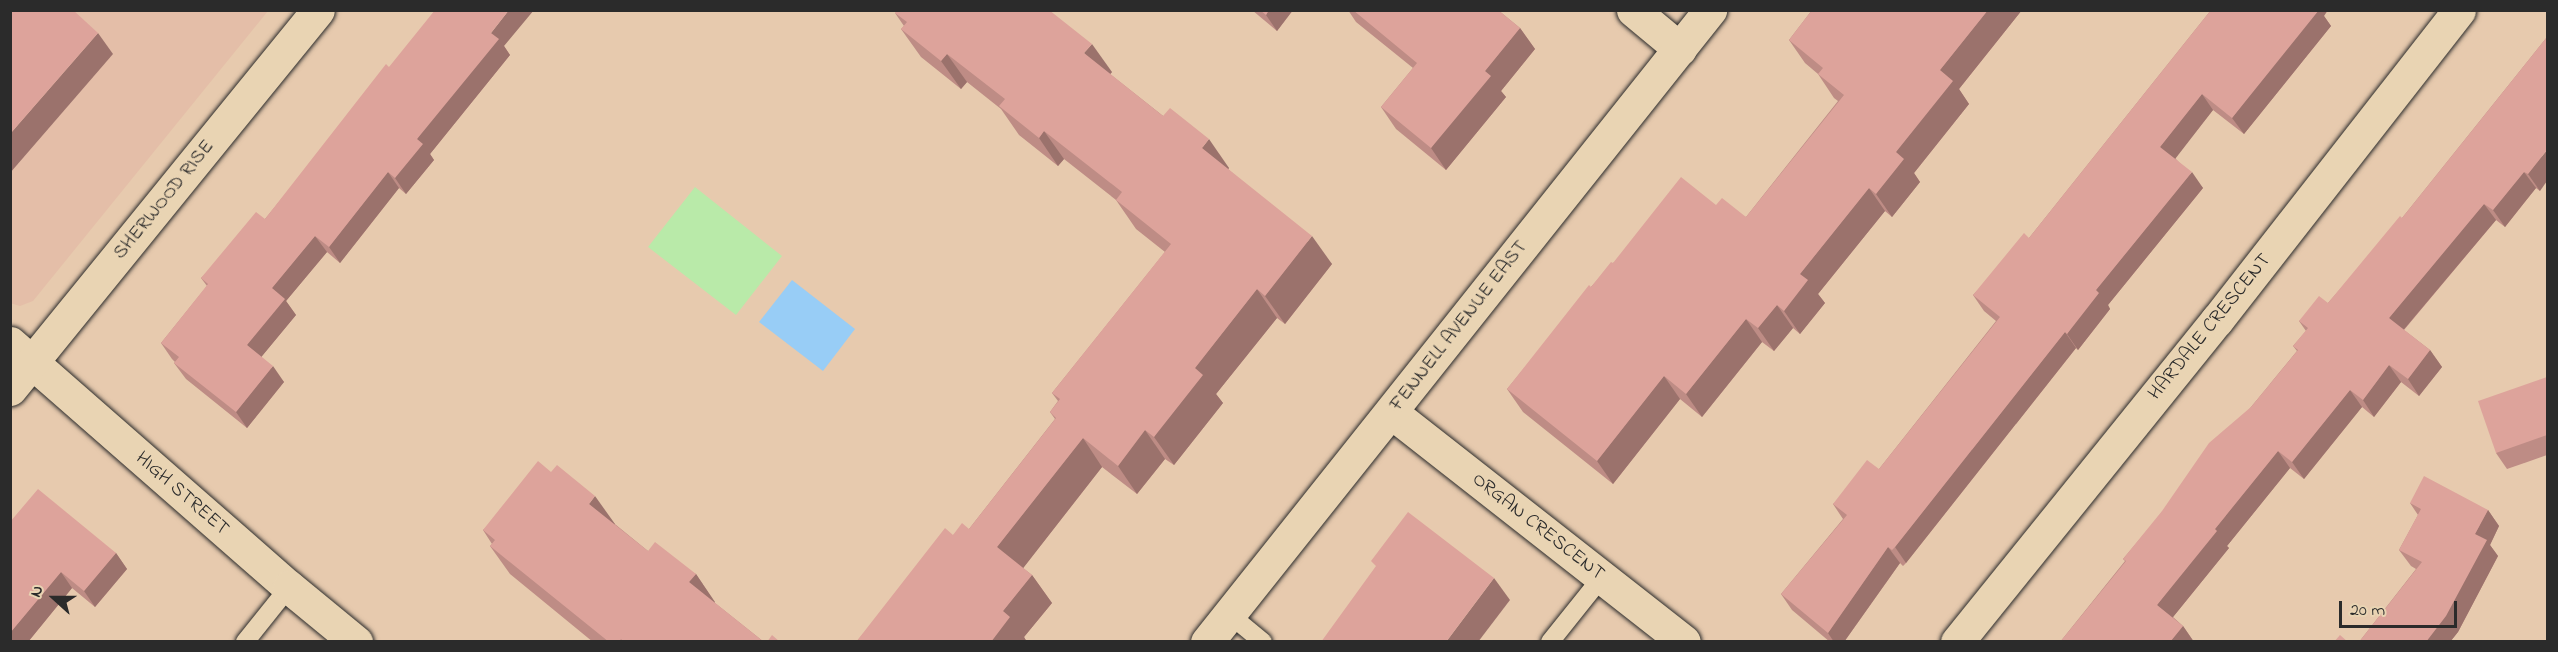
<!DOCTYPE html>
<style>
body{margin:0}
#map{position:relative;width:2558px;height:652px;overflow:hidden;background:#e7caae;font-family:"Indie Flower",sans-serif}
div>[style]{position:absolute}
[style*='--x']{left:calc(var(--x)*1px);top:calc(var(--y)*1px);width:calc(var(--w)*1px);rotate:calc(var(--a)*1deg)}
.built>*{inset:0;background:#e4bea8}
.green>*{inset:0;background:#b9eaa9}
.water>*{inset:0;background:#98cdf6}
.roads{filter:drop-shadow(0 0 2px #2b2b2b) drop-shadow(0 0 2px #2b2b2b)}
.lane>*{height:18px;margin:-9px;padding:0 9px;transform-origin:9px;border-radius:9px;background:#e9d4b3}
.street>*{height:33px;margin:-16.5px;padding:0 16.5px;transform-origin:16.5px;border-radius:16.5px;background:#e9d4b3}
.secondary>*{height:33px;margin:-16.5px;padding:0 16.5px;transform-origin:16.5px;border-radius:16.5px;background:#e9d4b3}
.wall>*{inset:0;background:#be8c85}
.shaded-wall>*{inset:0;background:#9b726c}
.building>*{inset:0;background:#dda39b}
span{translate:-50% -50%;white-space:nowrap;text-align:center;line-height:1.15;-webkit-text-stroke:5px #e9d4b3;paint-order:stroke}
.street-label{font-size:20px;color:#2b2b2b}
.frame{position:absolute;inset:0;border:12px solid #2b2b2b;pointer-events:none}
.north{position:absolute;left:24px;top:568px;width:60px;height:60px;-webkit-text-stroke:4px #e9d4b3;paint-order:stroke;rotate:291deg;font-size:16px;font-weight:700;line-height:24px;text-align:center;color:#2b2b2b}
.north::after{content:'';display:block;margin:auto;width:21px;height:27px;background:#2b2b2b;clip-path:polygon(50% 0,100% 100%,50% 72%,0 100%)}
.scale{position:absolute;left:2339px;top:601px;width:118px;height:27px;box-sizing:border-box;border:3px solid #2b2b2b;border-top:0;padding-left:8px;font-size:18px;line-height:21px;white-space:nowrap;color:#2b2b2b;-webkit-text-stroke:4px #e9d4b3;paint-order:stroke}
</style>
<div id="map">
<div class="built">
<i style="clip-path:polygon(10px 11px,268px 11px,33px 301px,20px 306px,10px 303px)"></i>
</div>
<div class="green">
<i style="clip-path:polygon(695px 187px,782px 256px,736px 315px,648px 247px)"></i>
</div>
<div class="water">
<i style="clip-path:polygon(792px 280px,855px 329px,823px 371px,759px 322px)"></i>
</div>
<div class="roads">
<div class="lane">
<i style="--x:1229;--y:614;--w:44;--a:39.5"></i>
<i style="--x:245;--y:642;--w:70;--a:-51.3"></i>
<i style="--x:1550;--y:642;--w:83;--a:-51.3"></i>
</div>
<div class="street">
<i style="--x:1633;--y:10;--w:61;--a:39.7"></i>
<i style="--x:10;--y:343;--w:371;--a:41.2"></i>
<i style="--x:289;--y:587;--w:87;--a:39.4"></i>
<i style="--x:10;--y:389;--w:488;--a:-50.9"></i>
<i style="--x:1391;--y:412;--w:372;--a:38.1"></i>
<i style="--x:1957;--y:642;--w:414;--a:-51.1"></i>
<i style="--x:2217;--y:320;--w:393;--a:-52"></i>
</div>
<div class="secondary">
<i style="--x:1207;--y:642;--w:808;--a:-51.48"></i>
</div>
</div>
<div class="wall">
<i style="clip-path:polygon(1252px 10px,1293px 10px,1277px 31px)"></i>
<i style="clip-path:polygon(1348px 10px,1498px 10px,1520px 28px,1535px 49px,1501px 91px,1506px 97px,1446px 170px,1396px 129px,1381px 107px,1413px 68px,1356px 22px)"></i>
<i style="clip-path:polygon(1812px 10px,2022px 10px,1959px 89px,1969px 104px,1914px 173px,1920px 182px,1892px 217px,1885px 211px,1818px 294px,1825px 303px,1800px 334px,1793px 328px,1774px 351px,1762px 342px,1702px 417px,1680px 399px,1613px 484px,1523px 412px,1507px 389px,1591px 287px,1613px 263px,1716px 205px,1746px 217px,1838px 101px,1834px 98px,1818px 74px,1805px 63px,1789px 40px)"></i>
<i style="clip-path:polygon(2211px 10px,2324px 16px,2331px 26px,2244px 134px,2213px 110px,2175px 158px,2203px 188px,2108px 305px,2110px 309px,2078px 350px,2076px 348px,1906px 563px,1903px 566px,1900px 563px,1844px 642px,1830px 642px,1792px 610px,1781px 594px,1843px 519px,1833px 504px,1879px 469px,1996px 321px,1984px 311px,1973px 295px,2029px 238px)"></i>
<i style="clip-path:polygon(895px 13px,1112px 72px,1110px 74px,1229px 168px,1228px 169px,1332px 264px,1285px 324px,1277px 318px,1216px 394px,1223px 403px,1174px 465px,1165px 459px,1137px 494px,1102px 467px,1023px 568px,1032px 575px,1052px 603px,1024px 637px,1027px 642px,856px 642px,953px 535px,969px 529px,1055px 419px,1050px 412px,1058px 401px,1052px 393px,1165px 252px,1136px 229px,1116px 200px,1064px 159px,1058px 166px,1019px 135px,1001px 109px,967px 82px,961px 89px,921px 57px,901px 29px,904px 26px)"></i>
<i style="clip-path:polygon(2547px 37px,2540px 191px,2536px 188px,2505px 227px,2496px 220px,2404px 330px,2430px 350px,2442px 367px,2419px 396px,2401px 382px,2374px 417px,2362px 407px,2304px 479px,2290px 468px,2227px 546px,2229px 548px,2173px 617px,2183px 626px,2194px 642px,2060px 642px,2125px 561px,2123px 559px,2251px 407px,2297px 351px,2293px 346px,2306px 331px,2299px 321px,2328px 303px,2402px 218px)"></i>
<i style="clip-path:polygon(504px 46px,510px 55px,430px 154px,434px 160px,406px 194px,399px 188px,340px 263px,327px 252px,286px 301px,296px 315px,261px 357px,284px 382px,247px 428px,186px 379px,174px 363px,175px 362px,172px 359px,161px 343px,207px 286px,201px 278px,265px 219px,389px 67px)"></i>
<i style="clip-path:polygon(2547px 377px,2547px 455px,2507px 469px,2496px 453px)"></i>
<i style="clip-path:polygon(551px 472px,648px 551px,696px 574px,715px 603px,764px 642px,593px 642px,510px 574px,490px 546px,492px 544px,483px 530px)"></i>
<i style="clip-path:polygon(2410px 503px,2488px 510px,2499px 526px,2490px 545px,2498px 556px,2458px 632px,2450px 642px,2359px 642px,2416px 569px,2411px 566px,2399px 550px,2418px 515px)"></i>
<i style="clip-path:polygon(10px 522px,116px 553px,127px 569px,95px 607px,72px 588px,28px 642px,10px 642px)"></i>
</div>
<div class="shaded-wall">
<i style="clip-path:polygon(509px 10px,534px 10px,504px 46px,510px 55px,430px 154px,434px 160px,406px 194px,395px 178px,417px 139px,491px 33px)"></i>
<i style="clip-path:polygon(1269px 10px,1293px 10px,1277px 31px,1266px 15px)"></i>
<i style="clip-path:polygon(1988px 10px,2022px 10px,1959px 89px,1969px 104px,1914px 173px,1920px 182px,1892px 217px,1876px 194px,1896px 152px,1940px 70px)"></i>
<i style="clip-path:polygon(2316px 10px,2328px 10px,2324px 16px,2331px 26px,2244px 134px,2232px 118px)"></i>
<i style="clip-path:polygon(1520px 28px,1535px 49px,1501px 91px,1506px 97px,1446px 170px,1431px 148px,1485px 71px)"></i>
<i style="clip-path:polygon(98px 33px,113px 54px,10px 173px,10px 134px)"></i>
<i style="clip-path:polygon(1092px 44px,1112px 72px,1104px 81px,1084px 53px)"></i>
<i style="clip-path:polygon(947px 54px,967px 82px,961px 89px,941px 61px)"></i>
<i style="clip-path:polygon(2202px 94px,2213px 110px,2172px 163px,2160px 147px)"></i>
<i style="clip-path:polygon(1044px 131px,1064px 159px,1058px 166px,1039px 138px)"></i>
<i style="clip-path:polygon(1209px 139px,1229px 168px,1222px 177px,1202px 148px)"></i>
<i style="clip-path:polygon(2547px 150px,2547px 181px,2540px 191px,2528px 174px)"></i>
<i style="clip-path:polygon(388px 172px,399px 188px,340px 263px,329px 247px)"></i>
<i style="clip-path:polygon(2192px 172px,2203px 188px,2108px 305px,2110px 309px,2078px 350px,2067px 334px,2096px 290px)"></i>
<i style="clip-path:polygon(2524px 172px,2536px 188px,2505px 227px,2493px 210px)"></i>
<i style="clip-path:polygon(1869px 188px,1885px 211px,1818px 294px,1825px 303px,1800px 334px,1784px 311px,1800px 274px)"></i>
<i style="clip-path:polygon(2484px 204px,2496px 220px,2400px 334px,2389px 318px)"></i>
<i style="clip-path:polygon(315px 236px,327px 252px,286px 301px,296px 315px,258px 361px,247px 345px,272px 288px)"></i>
<i style="clip-path:polygon(1312px 236px,1332px 264px,1285px 324px,1265px 296px)"></i>
<i style="clip-path:polygon(1257px 289px,1277px 318px,1216px 394px,1223px 403px,1174px 465px,1154px 437px,1195px 368px)"></i>
<i style="clip-path:polygon(1777px 305px,1793px 328px,1774px 351px,1758px 328px)"></i>
<i style="clip-path:polygon(1746px 319px,1762px 342px,1702px 417px,1686px 394px)"></i>
<i style="clip-path:polygon(2065px 332px,2076px 348px,1906px 563px,1895px 547px)"></i>
<i style="clip-path:polygon(2430px 350px,2442px 367px,2419px 396px,2408px 379px)"></i>
<i style="clip-path:polygon(2389px 365px,2401px 382px,2374px 417px,2363px 400px)"></i>
<i style="clip-path:polygon(273px 366px,284px 382px,247px 428px,236px 412px)"></i>
<i style="clip-path:polygon(1664px 376px,1680px 399px,1613px 484px,1597px 461px)"></i>
<i style="clip-path:polygon(2350px 390px,2362px 407px,2304px 479px,2292px 462px)"></i>
<i style="clip-path:polygon(1145px 430px,1165px 459px,1137px 494px,1118px 466px)"></i>
<i style="clip-path:polygon(1083px 438px,1102px 467px,1017px 576px,997px 547px)"></i>
<i style="clip-path:polygon(2278px 451px,2290px 468px,2227px 546px,2229px 548px,2169px 622px,2157px 605px,2215px 529px)"></i>
<i style="clip-path:polygon(595px 496px,615px 524px,609px 533px,589px 504px)"></i>
<i style="clip-path:polygon(2488px 510px,2499px 526px,2490px 545px,2498px 556px,2458px 632px,2450px 642px,2426px 642px,2475px 534px)"></i>
<i style="clip-path:polygon(1888px 547px,1900px 563px,1844px 642px,1834px 642px,1828px 633px)"></i>
<i style="clip-path:polygon(116px 553px,127px 569px,95px 607px,84px 591px)"></i>
<i style="clip-path:polygon(61px 572px,72px 588px,28px 642px,10px 642px,10px 633px)"></i>
<i style="clip-path:polygon(696px 574px,715px 602px,709px 611px,689px 582px)"></i>
<i style="clip-path:polygon(1032px 575px,1052px 603px,1024px 637px,1027px 642px,991px 642px,1003px 611px)"></i>
<i style="clip-path:polygon(1494px 578px,1510px 600px,1478px 642px,1446px 642px)"></i>
<i style="clip-path:polygon(2183px 626px,2194px 642px,2170px 642px)"></i>
</div>
<div class="building">
<i style="clip-path:polygon(10px 10px,73px 10px,98px 33px,10px 134px)"></i>
<i style="clip-path:polygon(435px 10px,509px 10px,491px 33px,499px 39px,417px 139px,423px 144px,395px 178px,388px 172px,329px 247px,315px 236px,272px 288px,285px 299px,247px 345px,273px 366px,236px 412px,174px 363px,179px 357px,161px 343px,208px 284px,201px 278px,256px 212px,265px 219px,386px 64px,389px 67px)"></i>
<i style="clip-path:polygon(896px 10px,1049px 10px,1092px 44px,1084px 53px,1163px 116px,1170px 108px,1209px 139px,1202px 148px,1312px 236px,1265px 296px,1257px 289px,1195px 368px,1203px 375px,1154px 437px,1145px 430px,1118px 466px,1083px 438px,997px 547px,1032px 575px,1003px 611px,1010px 617px,991px 642px,856px 642px,945px 528px,953px 535px,962px 523px,969px 529px,1056px 418px,1050px 412px,1060px 399px,1052px 393px,1171px 244px,1116px 200px,1122px 192px,1044px 131px,1039px 138px,999px 106px,1005px 99px,947px 54px,941px 61px,901px 29px,907px 22px,895px 13px)"></i>
<i style="clip-path:polygon(1260px 10px,1269px 10px,1266px 15px)"></i>
<i style="clip-path:polygon(1353px 10px,1498px 10px,1520px 28px,1485px 71px,1491px 76px,1431px 148px,1381px 107px,1417px 63px)"></i>
<i style="clip-path:polygon(1812px 10px,1988px 10px,1940px 70px,1953px 81px,1896px 152px,1904px 159px,1876px 194px,1869px 188px,1800px 274px,1808px 280px,1784px 311px,1777px 305px,1758px 328px,1746px 319px,1686px 394px,1664px 376px,1597px 461px,1507px 389px,1589px 285px,1591px 287px,1611px 262px,1613px 263px,1681px 177px,1716px 205px,1722px 198px,1746px 217px,1844px 95px,1818px 74px,1823px 68px,1789px 40px)"></i>
<i style="clip-path:polygon(2211px 10px,2319px 10px,2232px 118px,2202px 94px,2160px 147px,2192px 172px,2096px 290px,2099px 293px,2067px 334px,2065px 332px,1895px 547px,1892px 550px,1888px 547px,1828px 633px,1781px 594px,1847px 515px,1833px 504px,1867px 460px,1879px 469px,2000px 317px,1973px 295px,2024px 233px,2029px 238px)"></i>
<i style="clip-path:polygon(2547px 37px,2547px 150px,2528px 174px,2524px 172px,2493px 210px,2484px 204px,2389px 318px,2430px 350px,2408px 379px,2389px 365px,2363px 400px,2350px 390px,2292px 462px,2278px 451px,2215px 529px,2217px 531px,2157px 605px,2183px 626px,2170px 642px,2060px 642px,2126px 561px,2123px 559px,2162px 511px,2209px 443px,2251px 407px,2298px 350px,2293px 346px,2308px 328px,2299px 321px,2319px 296px,2328px 303px,2400px 216px,2402px 218px)"></i>
<i style="clip-path:polygon(2547px 377px,2547px 435px,2496px 453px,2478px 401px)"></i>
<i style="clip-path:polygon(538px 461px,551px 472px,557px 465px,595px 496px,589px 504px,648px 551px,655px 542px,696px 574px,689px 582px,764px 642px,624px 642px,621px 639px,619px 642px,609px 642px,490px 546px,495px 540px,483px 530px)"></i>
<i style="clip-path:polygon(2424px 476px,2488px 510px,2475px 534px,2487px 540px,2446px 616px,2426px 642px,2359px 642px,2422px 562px,2399px 550px,2421px 509px,2410px 503px)"></i>
<i style="clip-path:polygon(38px 489px,116px 553px,84px 591px,61px 572px,10px 633px,10px 522px)"></i>
<i style="clip-path:polygon(1408px 512px,1494px 578px,1446px 642px,1321px 642px,1376px 566px,1371px 561px)"></i>
<i style="clip-path:polygon(772px 635px,780px 642px,767px 642px)"></i>
<i style="clip-path:polygon(2340px 635px,2348px 642px,2334px 642px)"></i>
</div>
<div class="street-label">
<span style="left:164px;top:200px;rotate:-51deg">SHERWOOD RISE</span>
<span style="left:1459px;top:326px;rotate:-52deg">FENNELL AVENUE EAST</span>
<span style="left:2210px;top:327px;rotate:-51deg">HARDALE CRESCENT</span>
<span style="left:182px;top:494px;rotate:41deg">HIGH STREET</span>
<span style="left:1538px;top:527px;rotate:38deg">ORGAN CRESCENT</span>
</div>
<div class="frame"></div>
<div class="north">N</div>
<div class="scale">20 m</div>
</div>
